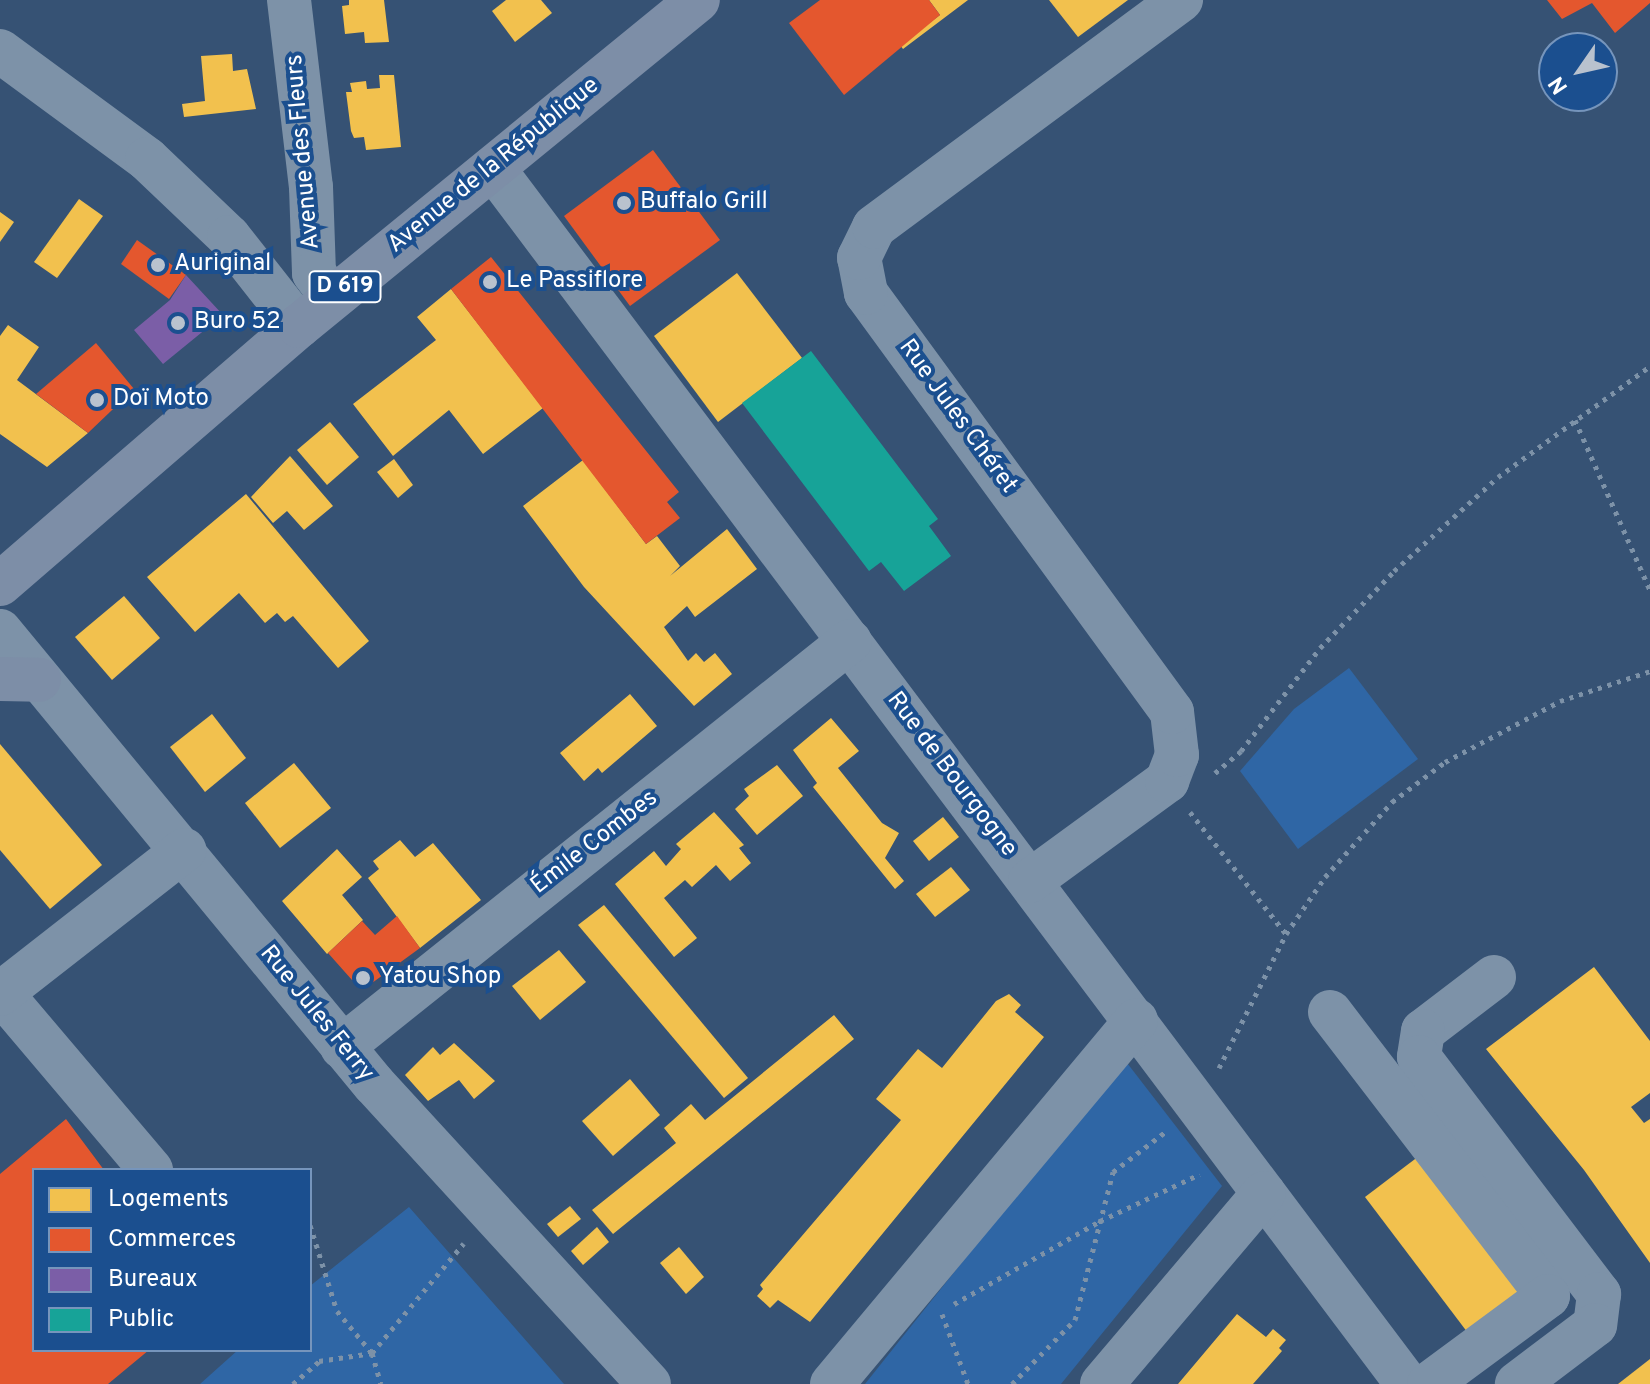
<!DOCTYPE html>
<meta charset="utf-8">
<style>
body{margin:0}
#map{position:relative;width:1650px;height:1384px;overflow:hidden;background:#365274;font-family:Overpass,sans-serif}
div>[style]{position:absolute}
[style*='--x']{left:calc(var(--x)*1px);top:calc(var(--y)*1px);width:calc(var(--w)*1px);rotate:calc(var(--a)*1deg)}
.green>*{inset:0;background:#2f66a5}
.homes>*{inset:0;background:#f2c14e}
.shops>*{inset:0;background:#e4572e}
.offices>*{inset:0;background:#7b5ea7}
.public>*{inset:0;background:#17a398}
.path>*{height:5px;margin-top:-2.5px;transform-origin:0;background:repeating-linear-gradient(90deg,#7d92a8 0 4px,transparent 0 10px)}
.minor>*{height:44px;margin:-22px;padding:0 22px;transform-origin:22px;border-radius:22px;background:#7d92a8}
.major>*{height:44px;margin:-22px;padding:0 22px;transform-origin:22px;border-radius:22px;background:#7d8ea7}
.dots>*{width:22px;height:22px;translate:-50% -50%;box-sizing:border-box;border:4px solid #1b4f8f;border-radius:50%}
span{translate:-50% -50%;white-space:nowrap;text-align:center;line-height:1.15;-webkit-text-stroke:8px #1b4f8f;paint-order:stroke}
.shield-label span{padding:2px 6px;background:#1b4f8f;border:2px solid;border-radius:6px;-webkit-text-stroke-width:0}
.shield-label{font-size:22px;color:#fff;font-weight:700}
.street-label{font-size:24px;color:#fff}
.poi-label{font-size:24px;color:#fff}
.left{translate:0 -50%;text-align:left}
.legend{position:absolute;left:32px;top:1168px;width:280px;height:184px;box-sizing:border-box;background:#1b4f8f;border:2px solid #7695bc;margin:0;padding:10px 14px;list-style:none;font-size:24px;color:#fff}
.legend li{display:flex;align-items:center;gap:16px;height:40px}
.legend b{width:40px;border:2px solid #7695bc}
.north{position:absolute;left:1538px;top:32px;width:80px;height:80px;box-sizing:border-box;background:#1b4f8f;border:2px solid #7695bc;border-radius:50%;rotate:236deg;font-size:22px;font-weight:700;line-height:32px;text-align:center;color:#fff}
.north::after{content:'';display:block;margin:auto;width:28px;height:36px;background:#b9c2ce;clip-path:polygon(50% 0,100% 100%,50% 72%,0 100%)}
</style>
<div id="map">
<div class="green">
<i style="clip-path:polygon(1349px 668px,1418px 759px,1298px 849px,1240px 771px,1294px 709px)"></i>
<i style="clip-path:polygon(1124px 1059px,1222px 1186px,1061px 1384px,865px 1384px)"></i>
<i style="clip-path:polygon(409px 1207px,564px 1384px,200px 1384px,238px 1350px,310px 1350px,310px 1286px)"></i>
</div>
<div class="homes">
<i style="clip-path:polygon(349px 0,384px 0,389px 42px,365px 43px,364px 32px,345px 34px,342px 6px,349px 5px)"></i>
<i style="clip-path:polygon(506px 0,541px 0,552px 13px,515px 42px,492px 11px)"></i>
<i style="clip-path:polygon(929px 0,968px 0,903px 49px,900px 45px,940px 15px)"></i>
<i style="clip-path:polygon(1049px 0,1128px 0,1078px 37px)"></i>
<i style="clip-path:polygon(232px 54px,233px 71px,247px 69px,256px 109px,184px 117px,182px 104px,205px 101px,201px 56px)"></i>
<i style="clip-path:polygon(379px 75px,394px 75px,401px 147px,366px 150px,364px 137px,354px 138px,351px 131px,346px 92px,352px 92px,350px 83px,366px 81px,367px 89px,380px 88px)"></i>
<i style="clip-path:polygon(79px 199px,103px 216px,57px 278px,34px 262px)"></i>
<i style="clip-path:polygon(0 212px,14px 222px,0 242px)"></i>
<i style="clip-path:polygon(737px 273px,802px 358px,718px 422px,654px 336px)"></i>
<i style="clip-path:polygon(451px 289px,543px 408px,483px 454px,449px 410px,393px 456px,353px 404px,436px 340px,417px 317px)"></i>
<i style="clip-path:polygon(8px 325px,39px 347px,17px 380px,88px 433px,47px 467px,0 434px,0 336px)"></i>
<i style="clip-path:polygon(330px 422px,359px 457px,327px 485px,297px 450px)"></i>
<i style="clip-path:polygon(290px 456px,333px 506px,304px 530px,287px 511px,273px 523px,251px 497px)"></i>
<i style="clip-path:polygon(394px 459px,413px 485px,398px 498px,377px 472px)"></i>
<i style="clip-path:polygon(583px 460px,646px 544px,657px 536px,680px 566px,670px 576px,727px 529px,757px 569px,695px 617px,687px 606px,664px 627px,688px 661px,696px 653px,704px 662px,715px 653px,732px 674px,694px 706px,584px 587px,523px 506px)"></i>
<i style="clip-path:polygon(246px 494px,369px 641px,338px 668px,293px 616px,285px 622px,277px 613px,265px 623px,239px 593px,195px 632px,147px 577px)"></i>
<i style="clip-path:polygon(124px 596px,160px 638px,112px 680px,75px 637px)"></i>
<i style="clip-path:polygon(630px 694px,657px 726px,602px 773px,598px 768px,584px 781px,560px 753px)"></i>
<i style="clip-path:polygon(212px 714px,246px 758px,205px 792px,170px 747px)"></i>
<i style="clip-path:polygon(831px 718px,859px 751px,838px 768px,882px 823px,899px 833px,885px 858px,904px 881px,895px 889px,813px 787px,817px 783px,793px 750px)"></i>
<i style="clip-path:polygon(0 744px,102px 865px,50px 909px,0 850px)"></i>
<i style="clip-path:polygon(294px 763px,331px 808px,280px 848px,245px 803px)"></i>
<i style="clip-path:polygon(777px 765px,803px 796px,757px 835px,735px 809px,749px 796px,744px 789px)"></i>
<i style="clip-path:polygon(714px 812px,744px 845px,739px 848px,751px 863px,730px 881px,716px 865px,692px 887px,685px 880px,664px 898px,697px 938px,674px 957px,615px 884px,654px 851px,666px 866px,681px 849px,676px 844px)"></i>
<i style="clip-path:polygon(943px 817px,959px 837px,929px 861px,913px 841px)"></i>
<i style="clip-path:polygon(400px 840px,415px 857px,433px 843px,481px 900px,420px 948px,368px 878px,379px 869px,373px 861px)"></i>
<i style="clip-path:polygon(337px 849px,362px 877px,342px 895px,363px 920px,327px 954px,282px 901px)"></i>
<i style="clip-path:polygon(951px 867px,970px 890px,935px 917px,916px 894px)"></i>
<i style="clip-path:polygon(604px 905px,748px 1078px,724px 1098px,578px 925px)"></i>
<i style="clip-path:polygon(559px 950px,586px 982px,540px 1020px,512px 986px)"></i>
<i style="clip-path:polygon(1594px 967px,1650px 1041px,1650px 1093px,1631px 1107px,1644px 1123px,1650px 1119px,1650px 1263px,1584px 1170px,1486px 1049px)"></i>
<i style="clip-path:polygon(1009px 994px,1021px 1005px,1015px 1012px,1044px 1037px,810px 1322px,778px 1300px,770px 1308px,757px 1296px,763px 1289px,760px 1285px,901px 1120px,876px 1099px,918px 1049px,942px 1068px,996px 1001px)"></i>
<i style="clip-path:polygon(834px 1015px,854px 1039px,613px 1234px,592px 1210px,676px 1143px,664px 1128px,691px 1104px,705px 1120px)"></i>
<i style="clip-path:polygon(454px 1043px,495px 1081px,474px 1099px,459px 1080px,428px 1101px,405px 1075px,433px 1047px,440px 1055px)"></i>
<i style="clip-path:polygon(630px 1079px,660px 1115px,613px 1156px,582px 1121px)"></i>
<i style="clip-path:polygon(1419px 1156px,1529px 1299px,1474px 1341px,1365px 1197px)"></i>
<i style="clip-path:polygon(570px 1206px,581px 1219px,558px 1237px,547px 1224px)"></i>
<i style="clip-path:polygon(597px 1227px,609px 1242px,583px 1265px,571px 1251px)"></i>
<i style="clip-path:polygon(679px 1247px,704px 1277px,686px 1294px,660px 1263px)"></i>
<i style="clip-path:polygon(1237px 1314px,1266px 1337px,1273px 1329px,1286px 1340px,1279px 1348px,1282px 1351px,1253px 1384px,1178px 1384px)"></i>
<i style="clip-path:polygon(1650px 1359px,1650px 1384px,1618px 1384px)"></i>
</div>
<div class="shops">
<i style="clip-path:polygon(820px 0,929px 0,940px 15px,844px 95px,789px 23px)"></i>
<i style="clip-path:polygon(1547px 0,1650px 0,1650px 3px,1615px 33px,1592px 3px,1562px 19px)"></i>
<i style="clip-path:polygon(653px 150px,720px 240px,630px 306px,564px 216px)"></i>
<i style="clip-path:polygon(137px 240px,186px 275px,169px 299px,121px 264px)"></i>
<i style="clip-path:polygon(491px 257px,679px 492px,667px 502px,680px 518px,646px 544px,451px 289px)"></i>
<i style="clip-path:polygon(96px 343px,134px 389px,88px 433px,36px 394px)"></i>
<i style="clip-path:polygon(397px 916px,420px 948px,372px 983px,352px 980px,328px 953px,362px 921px,375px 935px)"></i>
<i style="clip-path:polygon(66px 1119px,104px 1170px,34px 1170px,34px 1350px,149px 1350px,108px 1384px,0 1384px,0 1174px)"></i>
</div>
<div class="offices">
<i style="clip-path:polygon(186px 275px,223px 315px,163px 364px,134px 330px,170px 300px)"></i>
</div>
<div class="public">
<i style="clip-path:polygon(811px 351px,938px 519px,929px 526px,951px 556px,904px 591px,881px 562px,869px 571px,742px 403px)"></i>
</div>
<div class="path">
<i style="--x:1575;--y:420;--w:186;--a:66.2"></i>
<i style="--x:1215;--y:773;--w:34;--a:-40"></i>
<i style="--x:1241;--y:751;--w:130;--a:-52.5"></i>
<i style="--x:1320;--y:648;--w:107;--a:-46.1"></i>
<i style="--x:1394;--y:571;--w:140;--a:-42.1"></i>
<i style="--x:1498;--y:477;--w:188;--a:-36.1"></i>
<i style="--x:1190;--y:812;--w:155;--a:51.8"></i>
<i style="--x:1219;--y:1068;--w:150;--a:-63.4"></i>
<i style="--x:1286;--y:934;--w:69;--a:-55.6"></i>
<i style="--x:1325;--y:877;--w:101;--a:-48.2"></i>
<i style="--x:1392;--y:802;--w:66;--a:-37"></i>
<i style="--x:1445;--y:762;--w:130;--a:-27.9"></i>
<i style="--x:1560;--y:701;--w:95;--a:-18.4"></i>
<i style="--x:310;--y:1225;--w:90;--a:72.6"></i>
<i style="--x:337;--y:1311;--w:55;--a:50.2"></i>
<i style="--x:372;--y:1353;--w:32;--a:74"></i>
<i style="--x:954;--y:1304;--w:168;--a:-29.6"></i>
<i style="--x:1100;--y:1221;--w:110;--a:-25.2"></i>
<i style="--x:942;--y:1314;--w:75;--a:69.6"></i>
<i style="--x:293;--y:1384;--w:35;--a:-41"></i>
<i style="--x:319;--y:1361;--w:54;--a:-8.6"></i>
<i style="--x:372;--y:1353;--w:143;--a:-50.1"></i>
<i style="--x:1012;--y:1384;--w:90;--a:-45.5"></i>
<i style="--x:1075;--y:1320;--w:153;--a:-75.6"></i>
<i style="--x:1113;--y:1172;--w:69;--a:-37.4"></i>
</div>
<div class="minor">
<i style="--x:289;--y:0;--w:188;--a:83.3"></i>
<i style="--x:311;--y:187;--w:86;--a:88"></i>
<i style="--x:314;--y:273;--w:31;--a:54"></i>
<i style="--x:0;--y:51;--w:182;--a:36.3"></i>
<i style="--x:147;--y:159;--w:113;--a:43.6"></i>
<i style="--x:229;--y:237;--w:113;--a:51.8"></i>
<i style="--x:493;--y:168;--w:1521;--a:53.07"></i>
<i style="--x:0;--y:631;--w:587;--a:50.46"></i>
<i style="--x:374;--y:1084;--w:407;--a:47.5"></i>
<i style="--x:1030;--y:881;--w:170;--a:-36.1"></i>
<i style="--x:1167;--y:781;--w:28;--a:-69"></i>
<i style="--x:1177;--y:755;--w:43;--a:-96.6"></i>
<i style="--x:1172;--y:712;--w:519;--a:-126.14"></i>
<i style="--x:866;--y:293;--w:36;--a:-101"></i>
<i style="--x:859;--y:258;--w:34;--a:-64"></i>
<i style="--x:874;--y:227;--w:382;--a:-36.5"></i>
<i style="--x:1494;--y:977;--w:89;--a:142.7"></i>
<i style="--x:1423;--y:1031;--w:26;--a:99"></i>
<i style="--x:1419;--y:1057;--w:298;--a:52.8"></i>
<i style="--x:1599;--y:1294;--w:31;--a:97"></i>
<i style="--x:1595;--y:1325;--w:98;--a:142.9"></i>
<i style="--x:1;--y:993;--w:232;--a:49.7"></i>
<i style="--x:0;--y:994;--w:234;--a:-38"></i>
<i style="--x:1330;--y:1012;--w:358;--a:52.5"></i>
<i style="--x:1548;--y:1296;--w:148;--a:143.5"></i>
<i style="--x:342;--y:1047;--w:650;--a:-38.63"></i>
<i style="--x:832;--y:1384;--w:474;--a:-50.1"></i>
<i style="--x:1102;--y:1384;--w:250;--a:-49.7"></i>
</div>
<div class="major">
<i style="--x:0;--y:584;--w:395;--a:-40.8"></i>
<i style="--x:299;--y:326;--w:515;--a:-39.25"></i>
<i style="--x:0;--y:679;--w:39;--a:1"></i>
</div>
<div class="dots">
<i style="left:624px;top:203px;background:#b9c2ce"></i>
<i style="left:158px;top:265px;background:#b9c2ce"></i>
<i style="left:490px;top:282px;background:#b9c2ce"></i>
<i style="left:178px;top:323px;background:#b9c2ce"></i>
<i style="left:97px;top:400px;background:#b9c2ce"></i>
<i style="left:363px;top:978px;background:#b9c2ce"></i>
</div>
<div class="shield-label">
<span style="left:345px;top:287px">D 619</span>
</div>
<div class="street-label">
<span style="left:304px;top:152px;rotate:-95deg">Avenue des Fleurs</span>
<span style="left:494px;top:166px;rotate:-39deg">Avenue de la République</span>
<span style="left:957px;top:417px;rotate:54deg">Rue Jules Chéret</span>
<span style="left:951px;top:775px;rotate:53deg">Rue de Bourgogne</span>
<span style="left:595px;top:843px;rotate:-38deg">Émile Combes</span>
<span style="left:316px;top:1014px;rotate:51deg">Rue Jules Ferry</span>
</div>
<div class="poi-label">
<span class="left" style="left:640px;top:203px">Buffalo Grill</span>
<span class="left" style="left:174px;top:265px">Auriginal</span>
<span class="left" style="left:506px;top:282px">Le Passiflore</span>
<span class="left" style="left:194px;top:323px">Buro 52</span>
<span class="left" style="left:113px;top:400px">Doï Moto</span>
<span class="left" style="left:379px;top:978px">Yatou Shop</span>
</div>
<ul class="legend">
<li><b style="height:22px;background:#f2c14e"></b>Logements</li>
<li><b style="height:22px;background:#e4572e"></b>Commerces</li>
<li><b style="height:22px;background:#7b5ea7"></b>Bureaux</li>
<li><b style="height:22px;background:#17a398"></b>Public</li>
</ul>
<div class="north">N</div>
</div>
